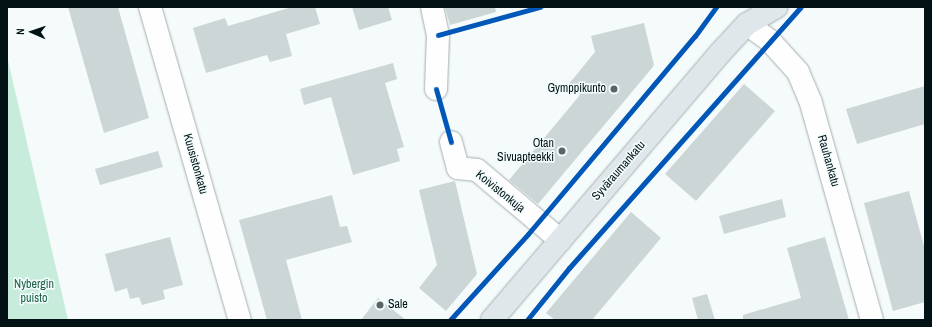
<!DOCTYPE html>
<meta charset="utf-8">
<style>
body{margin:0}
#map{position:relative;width:932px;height:327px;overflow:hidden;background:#f5fafb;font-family:"Archivo Narrow",sans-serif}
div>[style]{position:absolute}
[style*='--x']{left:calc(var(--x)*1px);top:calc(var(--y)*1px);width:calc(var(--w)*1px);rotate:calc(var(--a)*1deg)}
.green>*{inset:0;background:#c8ecdb}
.building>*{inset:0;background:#ccd6d6}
.roads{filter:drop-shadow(0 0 1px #a4afb0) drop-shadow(0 0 1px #a4afb0)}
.minor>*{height:22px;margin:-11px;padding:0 11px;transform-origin:11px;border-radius:11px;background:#fefefe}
.major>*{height:22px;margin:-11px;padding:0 11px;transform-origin:11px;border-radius:11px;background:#dfe7ea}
.cycleway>*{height:5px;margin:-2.5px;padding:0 2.5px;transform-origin:2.5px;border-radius:2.5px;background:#0057b8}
.dots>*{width:11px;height:11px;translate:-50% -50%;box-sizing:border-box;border:2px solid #f3fcfd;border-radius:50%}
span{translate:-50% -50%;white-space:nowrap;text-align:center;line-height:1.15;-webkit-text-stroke:3px #f3fcfd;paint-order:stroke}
.poi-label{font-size:12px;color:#031315}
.right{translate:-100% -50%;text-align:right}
.left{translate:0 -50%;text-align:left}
.street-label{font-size:12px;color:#031315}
.park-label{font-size:12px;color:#186244}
.frame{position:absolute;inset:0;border:8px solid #031315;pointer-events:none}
.north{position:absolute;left:12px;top:12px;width:40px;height:40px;-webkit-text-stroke:3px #f3fcfd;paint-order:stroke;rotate:272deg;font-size:11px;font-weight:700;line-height:16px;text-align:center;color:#031315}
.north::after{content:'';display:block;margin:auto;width:14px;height:18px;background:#031315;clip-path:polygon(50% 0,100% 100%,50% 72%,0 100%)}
</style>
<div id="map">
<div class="green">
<i style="clip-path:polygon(7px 56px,68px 320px,7px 320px)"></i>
</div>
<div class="building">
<i style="clip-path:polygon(68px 7px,118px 7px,149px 118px,104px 133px)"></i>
<i style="clip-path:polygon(292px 7px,315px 7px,320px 24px,286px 34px,292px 56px,270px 62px,267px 55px,206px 73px,193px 28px,225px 18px,228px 26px)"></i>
<i style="clip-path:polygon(352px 7px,388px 7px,392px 20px,359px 30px)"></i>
<i style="clip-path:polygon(445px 7px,495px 7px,496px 12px,450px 25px)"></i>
<i style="clip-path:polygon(644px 23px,654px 65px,652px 68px,538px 204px,509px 180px,580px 95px,568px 85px,595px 52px,591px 36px)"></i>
<i style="clip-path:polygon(393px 63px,397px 79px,385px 83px,404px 147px,397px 149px,400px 161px,353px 175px,331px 97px,304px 105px,300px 89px)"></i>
<i style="clip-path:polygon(744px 84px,775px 111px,696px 201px,665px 174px)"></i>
<i style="clip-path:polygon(925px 86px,925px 124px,857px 144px,846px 109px)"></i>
<i style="clip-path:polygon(158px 151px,163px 167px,100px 185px,95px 169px)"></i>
<i style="clip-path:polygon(455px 181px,477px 274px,446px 311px,419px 288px,437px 265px,419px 190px)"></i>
<i style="clip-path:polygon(909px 191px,925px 250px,925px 302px,893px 311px,864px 203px)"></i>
<i style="clip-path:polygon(332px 195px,340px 227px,347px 226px,352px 242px,286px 260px,302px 320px,267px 320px,239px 220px)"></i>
<i style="clip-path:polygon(782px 199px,786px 217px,724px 234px,719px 216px)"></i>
<i style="clip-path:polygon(631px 212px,661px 238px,592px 320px,555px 320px,546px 313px)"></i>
<i style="clip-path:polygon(170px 237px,183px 285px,163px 290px,165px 299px,142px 305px,139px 297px,130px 299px,127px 288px,115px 292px,105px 254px)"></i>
<i style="clip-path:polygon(825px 237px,849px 320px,743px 320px,743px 315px,801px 298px,787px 248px)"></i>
<i style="clip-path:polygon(707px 294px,715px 320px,698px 320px,692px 298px)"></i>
<i style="clip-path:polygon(378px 298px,406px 320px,361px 320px)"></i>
</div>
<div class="roads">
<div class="minor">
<i style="--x:150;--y:7;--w:326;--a:74"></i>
<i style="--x:432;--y:7;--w:29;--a:78"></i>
<i style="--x:438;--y:35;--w:54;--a:92.1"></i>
<i style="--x:747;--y:24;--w:29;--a:36"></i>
<i style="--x:770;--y:41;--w:42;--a:47.9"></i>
<i style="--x:798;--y:72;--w:34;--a:67"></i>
<i style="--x:811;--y:103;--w:225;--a:74.3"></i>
<i style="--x:451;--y:142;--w:27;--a:75"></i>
<i style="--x:458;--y:168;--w:19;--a:6"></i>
<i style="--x:477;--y:170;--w:109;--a:40.1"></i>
</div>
<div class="major">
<i style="--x:492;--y:320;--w:350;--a:-49.5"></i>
<i style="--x:719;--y:54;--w:41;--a:-47"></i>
<i style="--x:747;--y:24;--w:34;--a:-30"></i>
</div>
</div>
<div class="cycleway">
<i style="--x:438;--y:35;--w:106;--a:-15.4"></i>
<i style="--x:436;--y:89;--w:55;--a:74.2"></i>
<i style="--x:450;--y:320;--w:116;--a:-47.8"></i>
<i style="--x:528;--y:234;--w:259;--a:-49.9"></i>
<i style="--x:695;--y:36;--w:36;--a:-54"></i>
<i style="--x:527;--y:320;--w:67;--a:-51.1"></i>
<i style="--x:569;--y:268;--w:349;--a:-48.4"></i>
</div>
<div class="dots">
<i style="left:614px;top:89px;background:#586466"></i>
<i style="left:562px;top:151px;background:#586466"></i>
<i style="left:380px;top:305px;background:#586466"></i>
</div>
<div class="poi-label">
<span class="right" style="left:606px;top:89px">Gymppikunto</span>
<span class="right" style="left:554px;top:151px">Otan<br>Sivuapteekki</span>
<span class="left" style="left:388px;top:305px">Sale</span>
</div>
<div class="street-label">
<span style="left:828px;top:161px;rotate:74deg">Rauhankatu</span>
<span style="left:195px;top:164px;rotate:74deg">Kuusistonkatu</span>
<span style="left:619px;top:171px;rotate:-49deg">Syväraumankatu</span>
<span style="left:500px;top:192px;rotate:39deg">Koivistonkuja</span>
</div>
<div class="park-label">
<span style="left:34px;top:292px">Nybergin<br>puisto</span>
</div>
<div class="frame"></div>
<div class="north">N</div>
</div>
